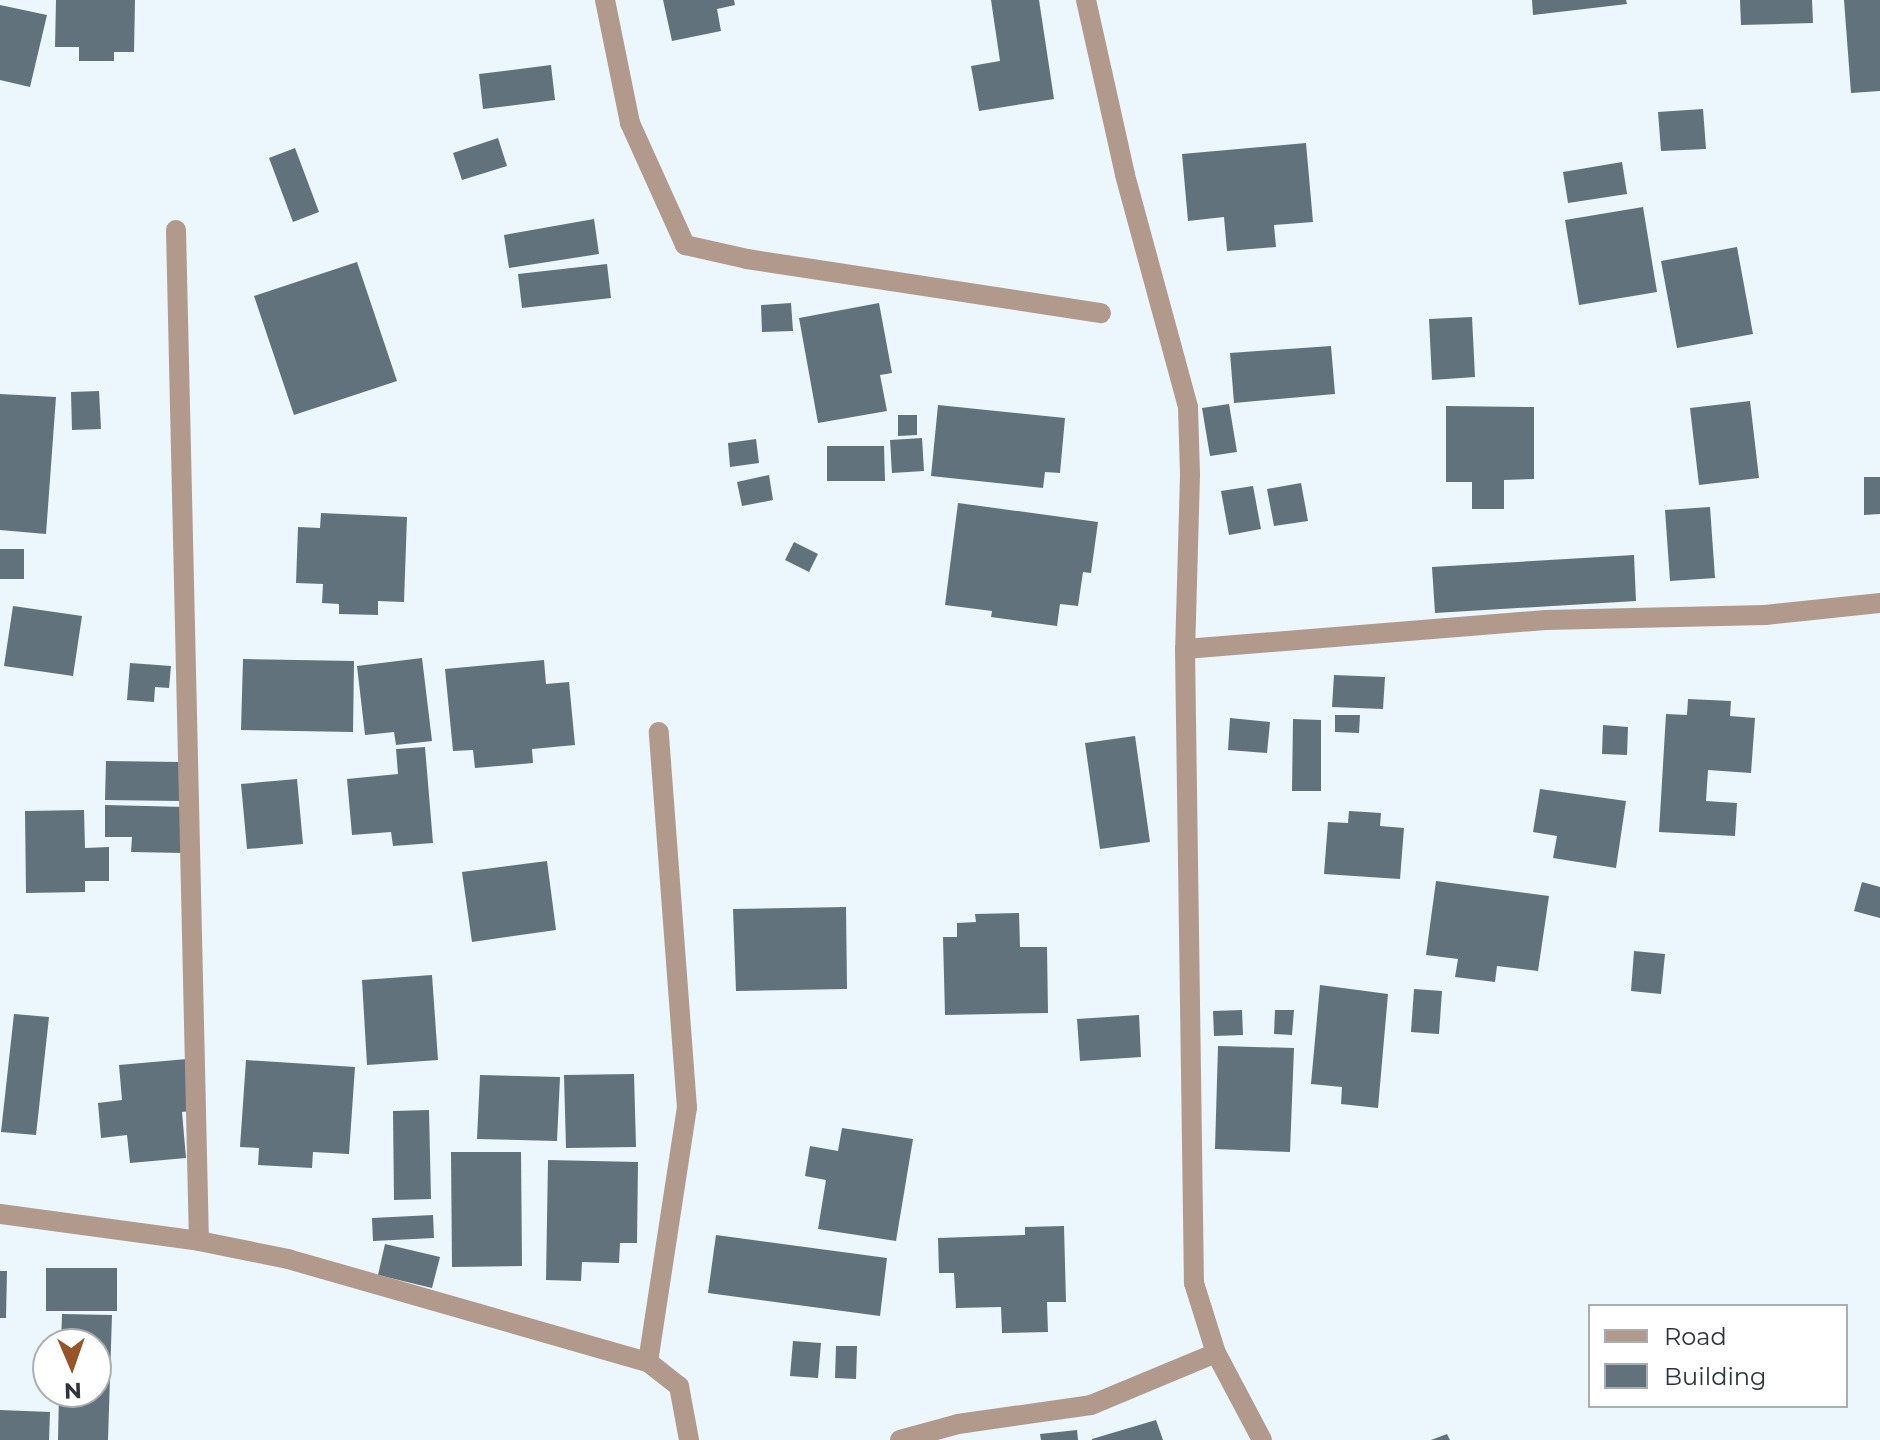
<!DOCTYPE html>
<style>
body{margin:0}
#map{position:relative;width:1880px;height:1440px;overflow:hidden;background:#ebf6fd;font-family:Montserrat,sans-serif}
div>[style]{position:absolute}
[style*='--x']{left:calc(var(--x)*1px);top:calc(var(--y)*1px);width:calc(var(--w)*1px);rotate:calc(var(--a)*1deg)}
.building>*{inset:0;background:#61727c}
.street>*{height:20px;margin:-10px;padding:0 10px;transform-origin:10px;border-radius:10px;background:#b1998c}
span{translate:-50% -50%;white-space:nowrap;text-align:center;line-height:1.15;-webkit-text-stroke:8px #fff;paint-order:stroke}
.legend{position:absolute;left:1588px;top:1304px;width:260px;height:104px;box-sizing:border-box;background:#fff;border:2px solid #abaeb0;margin:0;padding:10px 14px;list-style:none;font-size:24px;color:#2e3539}
.legend li{display:flex;align-items:center;gap:16px;height:40px}
.legend b{width:40px;border:2px solid #abaeb0}
.north{position:absolute;left:32px;top:1328px;width:80px;height:80px;box-sizing:border-box;background:#fff;border:2px solid #abaeb0;border-radius:50%;rotate:178deg;font-size:22px;font-weight:700;line-height:32px;text-align:center;color:#2e3539}
.north::after{content:'';display:block;margin:auto;width:28px;height:36px;background:#985427;clip-path:polygon(50% 0,100% 100%,50% 72%,0 100%)}
</style>
<div id="map">
<div class="building">
<i style="clip-path:polygon(56px 0,135px 0,134px 52px,114px 52px,114px 61px,79px 61px,79px 47px,55px 47px)"></i>
<i style="clip-path:polygon(663px 0,734px 0,735px 5px,717px 9px,721px 31px,672px 41px)"></i>
<i style="clip-path:polygon(991px 0,1039px 0,1054px 99px,979px 111px,971px 66px,1000px 61px)"></i>
<i style="clip-path:polygon(1532px 0,1626px 0,1627px 4px,1533px 15px)"></i>
<i style="clip-path:polygon(1740px 0,1812px 0,1813px 23px,1741px 25px)"></i>
<i style="clip-path:polygon(1844px 0,1880px 0,1880px 91px,1851px 93px)"></i>
<i style="clip-path:polygon(0 5px,47px 15px,30px 87px,0 80px)"></i>
<i style="clip-path:polygon(551px 65px,555px 100px,483px 109px,479px 74px)"></i>
<i style="clip-path:polygon(1703px 109px,1706px 149px,1661px 151px,1658px 112px)"></i>
<i style="clip-path:polygon(498px 138px,507px 166px,462px 180px,453px 153px)"></i>
<i style="clip-path:polygon(1306px 143px,1313px 222px,1274px 225px,1276px 247px,1227px 251px,1224px 217px,1188px 221px,1182px 154px)"></i>
<i style="clip-path:polygon(295px 148px,319px 212px,293px 222px,269px 158px)"></i>
<i style="clip-path:polygon(1622px 162px,1627px 194px,1568px 203px,1563px 172px)"></i>
<i style="clip-path:polygon(1643px 207px,1657px 292px,1579px 305px,1565px 220px)"></i>
<i style="clip-path:polygon(594px 219px,599px 254px,509px 268px,504px 235px)"></i>
<i style="clip-path:polygon(1737px 247px,1753px 334px,1677px 348px,1661px 261px)"></i>
<i style="clip-path:polygon(357px 262px,397px 381px,294px 415px,254px 296px)"></i>
<i style="clip-path:polygon(607px 264px,611px 298px,522px 308px,518px 274px)"></i>
<i style="clip-path:polygon(791px 303px,793px 331px,762px 332px,761px 305px)"></i>
<i style="clip-path:polygon(879px 303px,892px 373px,880px 375px,887px 411px,818px 423px,799px 318px)"></i>
<i style="clip-path:polygon(1472px 317px,1475px 377px,1432px 380px,1429px 319px)"></i>
<i style="clip-path:polygon(1331px 346px,1335px 394px,1234px 403px,1230px 353px)"></i>
<i style="clip-path:polygon(99px 391px,101px 429px,72px 430px,71px 392px)"></i>
<i style="clip-path:polygon(0 394px,56px 397px,46px 534px,0 530px)"></i>
<i style="clip-path:polygon(1750px 401px,1759px 478px,1699px 485px,1690px 408px)"></i>
<i style="clip-path:polygon(1229px 404px,1237px 452px,1210px 456px,1202px 408px)"></i>
<i style="clip-path:polygon(938px 405px,1065px 418px,1060px 473px,1045px 472px,1043px 488px,931px 476px)"></i>
<i style="clip-path:polygon(1446px 406px,1534px 407px,1534px 479px,1504px 480px,1504px 509px,1472px 509px,1472px 482px,1446px 482px)"></i>
<i style="clip-path:polygon(898px 415px,917px 415px,917px 435px,898px 436px)"></i>
<i style="clip-path:polygon(922px 438px,924px 471px,892px 473px,890px 440px)"></i>
<i style="clip-path:polygon(756px 439px,759px 463px,730px 467px,728px 443px)"></i>
<i style="clip-path:polygon(827px 446px,884px 446px,885px 481px,827px 481px)"></i>
<i style="clip-path:polygon(769px 475px,773px 500px,742px 506px,737px 482px)"></i>
<i style="clip-path:polygon(1864px 477px,1880px 477px,1880px 514px,1864px 515px)"></i>
<i style="clip-path:polygon(1301px 483px,1308px 521px,1274px 526px,1267px 489px)"></i>
<i style="clip-path:polygon(1253px 486px,1261px 529px,1229px 535px,1221px 491px)"></i>
<i style="clip-path:polygon(958px 503px,1098px 522px,1091px 573px,1083px 572px,1078px 606px,1060px 604px,1057px 626px,991px 617px,992px 611px,945px 605px)"></i>
<i style="clip-path:polygon(1710px 507px,1715px 578px,1670px 581px,1665px 510px)"></i>
<i style="clip-path:polygon(321px 513px,407px 517px,404px 602px,378px 601px,378px 615px,339px 614px,339px 604px,322px 603px,323px 584px,296px 583px,298px 527px,320px 528px)"></i>
<i style="clip-path:polygon(794px 542px,818px 554px,809px 572px,785px 560px)"></i>
<i style="clip-path:polygon(0 549px,24px 549px,24px 579px,0 579px)"></i>
<i style="clip-path:polygon(1634px 555px,1636px 601px,1435px 613px,1432px 567px)"></i>
<i style="clip-path:polygon(13px 606px,82px 616px,73px 676px,4px 666px)"></i>
<i style="clip-path:polygon(422px 658px,432px 741px,396px 745px,394px 732px,365px 735px,357px 666px)"></i>
<i style="clip-path:polygon(243px 659px,354px 661px,353px 732px,241px 730px)"></i>
<i style="clip-path:polygon(544px 660px,546px 684px,569px 682px,575px 745px,532px 749px,533px 763px,475px 768px,473px 750px,453px 751px,445px 669px)"></i>
<i style="clip-path:polygon(130px 663px,171px 666px,169px 688px,155px 687px,154px 702px,127px 700px)"></i>
<i style="clip-path:polygon(1334px 675px,1385px 677px,1383px 709px,1332px 707px)"></i>
<i style="clip-path:polygon(1688px 699px,1731px 701px,1730px 716px,1755px 718px,1751px 773px,1708px 770px,1706px 801px,1737px 803px,1735px 836px,1659px 832px,1666px 714px,1687px 715px)"></i>
<i style="clip-path:polygon(1335px 715px,1360px 715px,1359px 733px,1335px 732px)"></i>
<i style="clip-path:polygon(1230px 718px,1270px 722px,1267px 753px,1228px 750px)"></i>
<i style="clip-path:polygon(1293px 719px,1321px 720px,1321px 791px,1292px 791px)"></i>
<i style="clip-path:polygon(1603px 725px,1628px 727px,1627px 755px,1602px 754px)"></i>
<i style="clip-path:polygon(1135px 736px,1150px 842px,1100px 849px,1085px 743px)"></i>
<i style="clip-path:polygon(425px 747px,433px 843px,393px 846px,391px 832px,352px 835px,347px 779px,398px 774px,396px 749px)"></i>
<i style="clip-path:polygon(106px 761px,181px 762px,180px 801px,105px 800px)"></i>
<i style="clip-path:polygon(297px 779px,303px 844px,247px 849px,241px 784px)"></i>
<i style="clip-path:polygon(1540px 789px,1626px 801px,1616px 868px,1553px 858px,1557px 836px,1533px 832px)"></i>
<i style="clip-path:polygon(105px 805px,186px 807px,185px 853px,131px 852px,132px 837px,105px 837px)"></i>
<i style="clip-path:polygon(84px 810px,85px 848px,109px 847px,109px 881px,85px 881px,85px 892px,26px 893px,25px 811px)"></i>
<i style="clip-path:polygon(1349px 811px,1381px 813px,1380px 826px,1404px 828px,1400px 879px,1324px 874px,1328px 822px,1348px 823px)"></i>
<i style="clip-path:polygon(547px 861px,556px 930px,472px 942px,462px 872px)"></i>
<i style="clip-path:polygon(1436px 881px,1549px 896px,1538px 971px,1497px 966px,1495px 982px,1455px 977px,1458px 959px,1426px 955px)"></i>
<i style="clip-path:polygon(1862px 882px,1880px 887px,1880px 918px,1854px 911px)"></i>
<i style="clip-path:polygon(846px 907px,847px 989px,736px 991px,733px 909px)"></i>
<i style="clip-path:polygon(1019px 913px,1020px 947px,1047px 947px,1048px 1013px,945px 1015px,943px 937px,957px 937px,957px 923px,976px 922px,975px 914px)"></i>
<i style="clip-path:polygon(1634px 951px,1665px 954px,1661px 994px,1631px 991px)"></i>
<i style="clip-path:polygon(432px 975px,438px 1060px,367px 1065px,362px 980px)"></i>
<i style="clip-path:polygon(1320px 985px,1388px 994px,1378px 1108px,1341px 1104px,1342px 1087px,1311px 1084px)"></i>
<i style="clip-path:polygon(1414px 989px,1442px 991px,1439px 1034px,1411px 1032px)"></i>
<i style="clip-path:polygon(1242px 1010px,1243px 1035px,1214px 1036px,1213px 1011px)"></i>
<i style="clip-path:polygon(1275px 1010px,1294px 1010px,1292px 1035px,1274px 1034px)"></i>
<i style="clip-path:polygon(14px 1014px,49px 1017px,36px 1135px,1px 1132px)"></i>
<i style="clip-path:polygon(1139px 1015px,1141px 1057px,1080px 1061px,1077px 1019px)"></i>
<i style="clip-path:polygon(1218px 1046px,1294px 1048px,1290px 1152px,1215px 1149px)"></i>
<i style="clip-path:polygon(187px 1059px,191px 1111px,182px 1112px,186px 1158px,130px 1163px,127px 1135px,101px 1138px,98px 1103px,122px 1100px,119px 1065px)"></i>
<i style="clip-path:polygon(246px 1060px,355px 1067px,349px 1154px,313px 1152px,312px 1168px,258px 1165px,259px 1148px,240px 1147px)"></i>
<i style="clip-path:polygon(634px 1074px,636px 1147px,566px 1148px,564px 1075px)"></i>
<i style="clip-path:polygon(480px 1075px,560px 1077px,557px 1141px,477px 1139px)"></i>
<i style="clip-path:polygon(429px 1110px,431px 1199px,394px 1200px,393px 1111px)"></i>
<i style="clip-path:polygon(842px 1128px,913px 1139px,896px 1241px,818px 1229px,826px 1180px,805px 1176px,810px 1146px,838px 1151px)"></i>
<i style="clip-path:polygon(451px 1152px,521px 1152px,522px 1266px,452px 1267px)"></i>
<i style="clip-path:polygon(548px 1160px,638px 1162px,637px 1243px,620px 1243px,619px 1263px,582px 1262px,581px 1281px,546px 1280px)"></i>
<i style="clip-path:polygon(433px 1215px,434px 1238px,373px 1241px,372px 1218px)"></i>
<i style="clip-path:polygon(1064px 1226px,1066px 1302px,1047px 1302px,1048px 1332px,1002px 1333px,1001px 1307px,956px 1308px,954px 1273px,939px 1273px,938px 1238px,1025px 1235px,1025px 1227px)"></i>
<i style="clip-path:polygon(716px 1235px,887px 1258px,880px 1316px,708px 1293px)"></i>
<i style="clip-path:polygon(385px 1244px,440px 1257px,432px 1288px,378px 1275px)"></i>
<i style="clip-path:polygon(46px 1268px,117px 1268px,117px 1311px,46px 1311px)"></i>
<i style="clip-path:polygon(0 1271px,7px 1271px,6px 1318px,0 1318px)"></i>
<i style="clip-path:polygon(62px 1314px,112px 1315px,108px 1440px,58px 1440px,59px 1392px,96px 1392px,96px 1344px,61px 1344px)"></i>
<i style="clip-path:polygon(793px 1341px,821px 1343px,818px 1378px,790px 1376px)"></i>
<i style="clip-path:polygon(836px 1346px,857px 1346px,856px 1379px,835px 1378px)"></i>
<i style="clip-path:polygon(0 1410px,50px 1412px,49px 1440px,0 1440px)"></i>
<i style="clip-path:polygon(1156px 1420px,1163px 1440px,1092px 1440px,1092px 1439px)"></i>
<i style="clip-path:polygon(1077px 1430px,1078px 1440px,1041px 1440px,1040px 1434px)"></i>
<i style="clip-path:polygon(1447px 1434px,1450px 1440px,1431px 1440px)"></i>
</div>
<div class="street">
<i style="--x:605;--y:0;--w:126;--a:78.5"></i>
<i style="--x:630;--y:123;--w:134;--a:65.7"></i>
<i style="--x:685;--y:245;--w:64;--a:12.7"></i>
<i style="--x:747;--y:259;--w:358;--a:8.7"></i>
<i style="--x:1086;--y:0;--w:179;--a:77.4"></i>
<i style="--x:1125;--y:175;--w:240;--a:74.8"></i>
<i style="--x:1188;--y:407;--w:68;--a:88.3"></i>
<i style="--x:1190;--y:475;--w:174;--a:91.6"></i>
<i style="--x:1185;--y:649;--w:634;--a:89.19"></i>
<i style="--x:1194;--y:1283;--w:73;--a:72.6"></i>
<i style="--x:1216;--y:1353;--w:98;--a:62.1"></i>
<i style="--x:176;--y:230;--w:1011;--a:88.7"></i>
<i style="--x:1185;--y:649;--w:362;--a:-4.6"></i>
<i style="--x:1546;--y:620;--w:219;--a:-1.3"></i>
<i style="--x:1765;--y:615;--w:116;--a:-6"></i>
<i style="--x:0;--y:1214;--w:201;--a:7.7"></i>
<i style="--x:199;--y:1241;--w:91;--a:11.4"></i>
<i style="--x:288;--y:1259;--w:374;--a:16"></i>
<i style="--x:648;--y:1362;--w:39;--a:38"></i>
<i style="--x:679;--y:1386;--w:55;--a:79.5"></i>
<i style="--x:648;--y:1362;--w:257;--a:-81.3"></i>
<i style="--x:687;--y:1108;--w:377;--a:-94.3"></i>
<i style="--x:900;--y:1440;--w:60;--a:-15.4"></i>
<i style="--x:958;--y:1424;--w:134;--a:-8.1"></i>
<i style="--x:1091;--y:1405;--w:135;--a:-22.6"></i>
</div>
<ul class="legend">
<li><b style="height:10px;background:#b1998c"></b>Road</li>
<li><b style="height:22px;background:#61727c"></b>Building</li>
</ul>
<div class="north">N</div>
</div>
